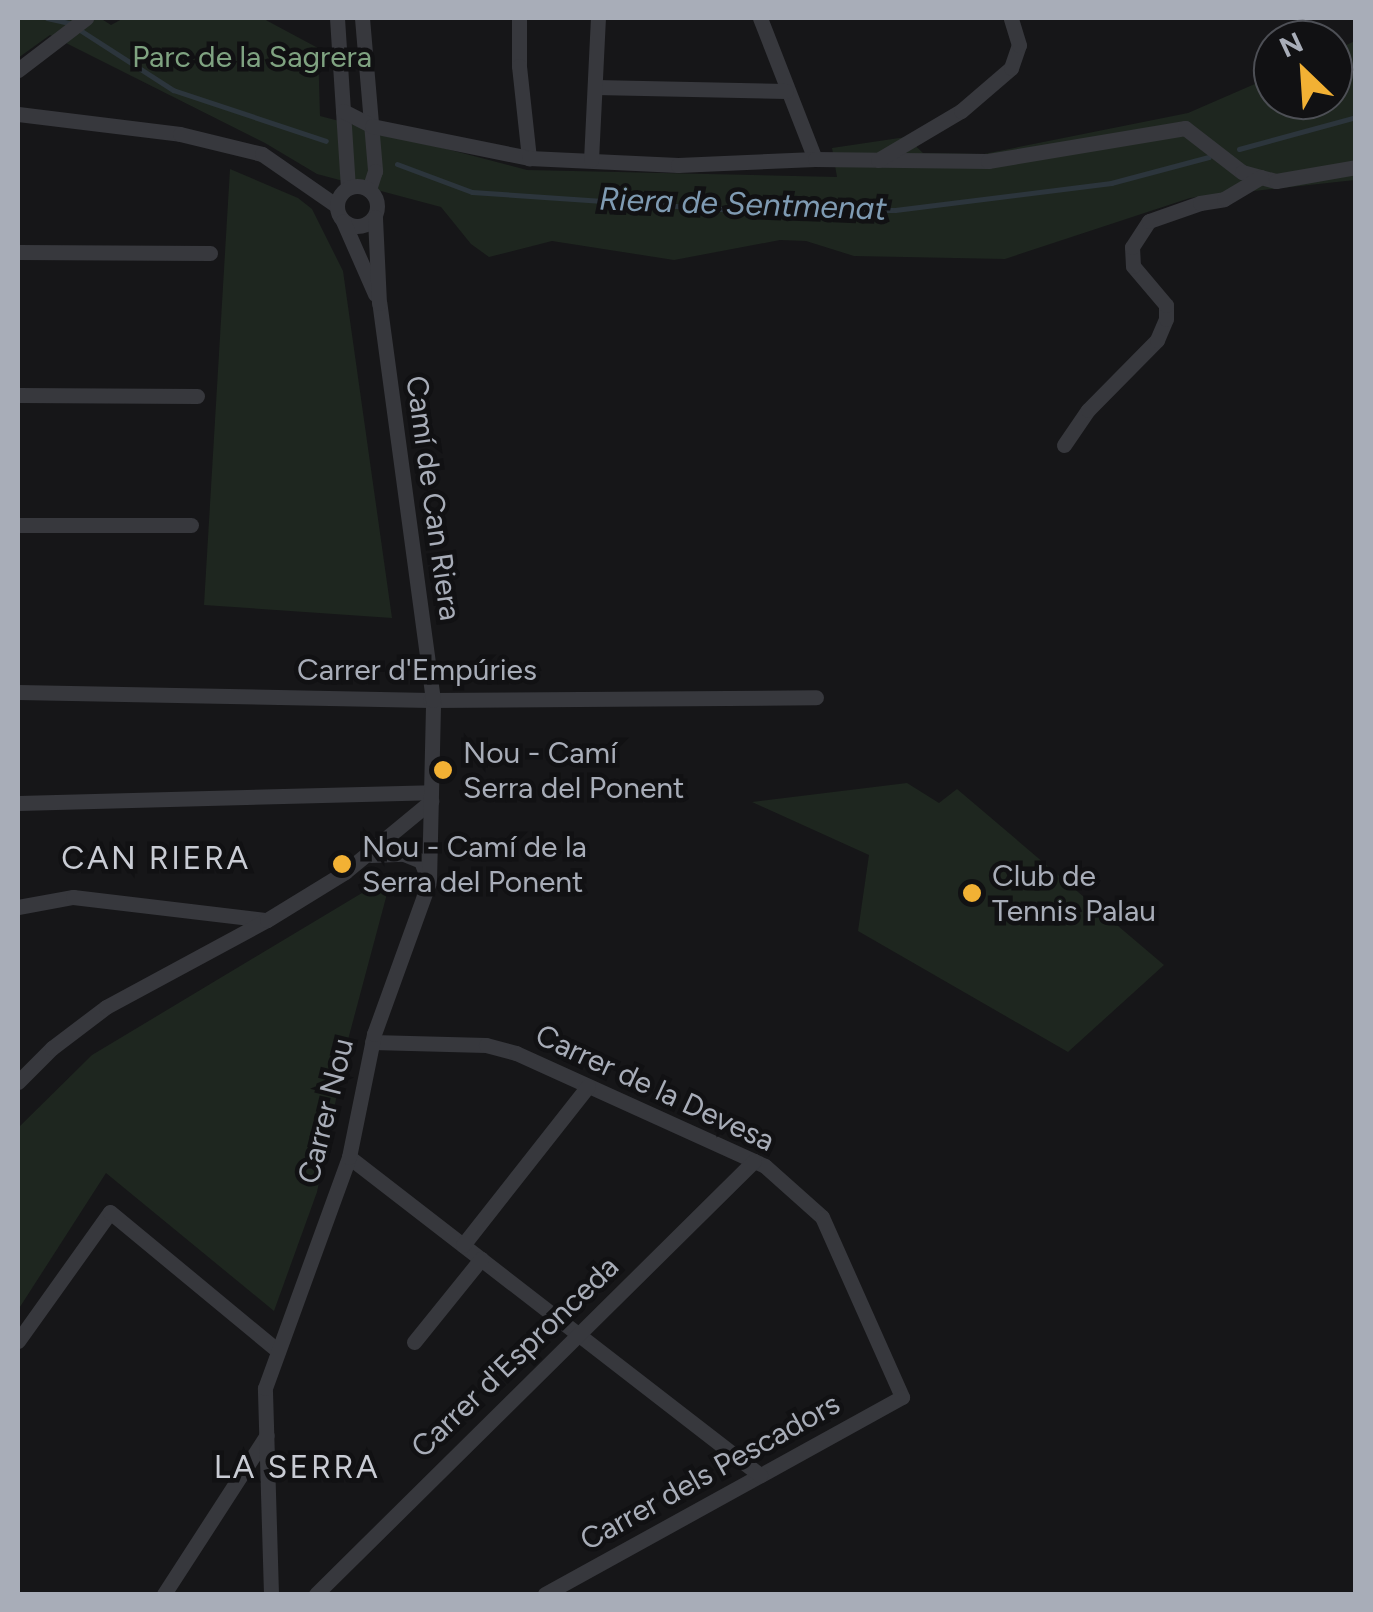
<!DOCTYPE html>
<meta charset="utf-8">
<style>
body{margin:0}
#map{position:relative;width:1373px;height:1612px;overflow:hidden;background:#161618;font-family:Figtree,sans-serif}
div>[style]{position:absolute}
[style*='--x']{left:calc(var(--x)*1px);top:calc(var(--y)*1px);width:calc(var(--w)*1px);rotate:calc(var(--a)*1deg)}
.green>*{inset:0;background:#1e261f}
.stream>*{height:5px;margin:-2.5px;padding:0 2.5px;transform-origin:2.5px;border-radius:2.5px;background:#2c353c}
.street>*{height:15px;margin:-7.5px;padding:0 7.5px;transform-origin:7.5px;border-radius:7.5px;background:#37383d}
.street>.ring{margin:-7.5px;padding:0;box-sizing:content-box;background:none;border:15px solid #37383d;border-radius:50%}
.dots>*{width:28px;height:28px;translate:-50% -50%;box-sizing:border-box;border:5px solid #111113;border-radius:50%}
span{translate:-50% -50%;white-space:nowrap;text-align:center;line-height:1.15;-webkit-text-stroke:9px #111113;paint-order:stroke}
.park-label{font-size:30px;color:#7fa381}
.street-label{font-size:30px;color:#a8adb8}
.poi-label{font-size:30px;color:#a8adb8}
.left{translate:0 -50%;text-align:left}
.water-label{font-size:32px;color:#7f9bb3;font-style:italic}
.neighbourhood-label{font-size:32px;color:#c9ccd4;letter-spacing:2.5px}
.frame{position:absolute;inset:0;border:20px solid #a8adb8;pointer-events:none}
.north{position:absolute;left:1253px;top:20px;width:100px;height:100px;box-sizing:border-box;background:#111113;border:2px solid #4d4f55;border-radius:50%;rotate:335deg;font-size:28px;font-weight:700;line-height:40px;text-align:center;color:#a8adb8}
.north::after{content:'';display:block;margin:auto;width:35px;height:45px;background:#f2b134;clip-path:polygon(50% 0,100% 100%,50% 72%,0 100%)}
</style>
<div id="map">
<div class="green">
<i style="clip-path:polygon(18px 18px,100px 18px,111px 25px,124px 18px,262px 18px,318px 48px,320px 116px,527px 170px,837px 177px,832px 148px,906px 137px,923px 153px,984px 154px,1188px 113px,1273px 76px,1273px 100px,1333px 100px,1333px 51px,1355px 41px,1355px 180px,1190px 198px,1005px 259px,854px 256px,806px 241px,780px 240px,674px 260px,552px 241px,489px 257px,471px 244px,441px 207px,317px 174px,265px 143px,50px 35px,18px 58px)"></i>
<i style="clip-path:polygon(230px 169px,298px 198px,312px 209px,343px 271px,392px 618px,204px 605px)"></i>
<i style="clip-path:polygon(907px 783px,939px 803px,957px 789px,1164px 965px,1068px 1052px,858px 931px,869px 855px,752px 802px)"></i>
<i style="clip-path:polygon(392px 875px,349px 1036px,317px 1192px,274px 1311px,106px 1173px,18px 1310px,18px 1128px,92px 1055px)"></i>
</div>
<div class="stream">
<i style="--x:47;--y:18;--w:23;--a:13"></i>
<i style="--x:69;--y:23;--w:124;--a:32.8"></i>
<i style="--x:173;--y:90;--w:161;--a:18.4"></i>
<i style="--x:1239;--y:149;--w:121;--a:-15.3"></i>
<i style="--x:397;--y:164;--w:80;--a:20.5"></i>
<i style="--x:472;--y:192;--w:278;--a:3.9"></i>
<i style="--x:749;--y:211;--w:146;--a:-0.4"></i>
<i style="--x:895;--y:210;--w:218;--a:-7.1"></i>
<i style="--x:1111;--y:183;--w:101;--a:-14.9"></i>
</div>
<div class="street">
<i style="--x:337;--y:18;--w:170;--a:86.3"></i>
<i style="--x:362;--y:18;--w:154;--a:85.1"></i>
<i style="--x:375;--y:171;--w:20;--a:108"></i>
<i style="--x:519;--y:18;--w:48;--a:90"></i>
<i style="--x:519;--y:66;--w:93;--a:83.8"></i>
<i style="--x:760;--y:18;--w:151;--a:68.7"></i>
<i style="--x:18;--y:70;--w:86;--a:-37.4"></i>
<i style="--x:595;--y:87;--w:191;--a:1.2"></i>
<i style="--x:343;--y:111;--w:33;--a:27"></i>
<i style="--x:372;--y:126;--w:160;--a:11.5"></i>
<i style="--x:529;--y:158;--w:149;--a:2.7"></i>
<i style="--x:678;--y:165;--w:137;--a:-2.5"></i>
<i style="--x:815;--y:159;--w:173;--a:0.7"></i>
<i style="--x:988;--y:161;--w:200;--a:-9.5"></i>
<i style="--x:1185;--y:128;--w:72;--a:37.7"></i>
<i style="--x:1242;--y:172;--w:35;--a:15"></i>
<i style="--x:1276;--y:181;--w:81;--a:-9.9"></i>
<i style="--x:18;--y:114;--w:163;--a:7"></i>
<i style="--x:180;--y:134;--w:84;--a:13.7"></i>
<i style="--x:262;--y:154;--w:91;--a:34.7"></i>
<i style="--x:591;--y:160;--w:142;--a:-87.2"></i>
<i style="--x:878;--y:160;--w:96;--a:-30.6"></i>
<i style="--x:961;--y:111;--w:66;--a:-40.7"></i>
<i style="--x:1011;--y:68;--w:24;--a:-71"></i>
<i style="--x:1019;--y:45;--w:28;--a:-107"></i>
<i class="ring" style="left:337px;top:186px;width:25px;height:25px"></i>
<i style="--x:343;--y:221;--w:80;--a:66.3"></i>
<i style="--x:18;--y:252;--w:192;--a:0.3"></i>
<i style="--x:18;--y:395;--w:179;--a:0.3"></i>
<i style="--x:1064;--y:445;--w:42;--a:-55.6"></i>
<i style="--x:1088;--y:410;--w:98;--a:-45.4"></i>
<i style="--x:1157;--y:340;--w:23;--a:-67"></i>
<i style="--x:1166;--y:319;--w:14;--a:-90"></i>
<i style="--x:1166;--y:305;--w:51;--a:-130.2"></i>
<i style="--x:1133;--y:266;--w:19;--a:-93"></i>
<i style="--x:1132;--y:247;--w:31;--a:-57"></i>
<i style="--x:1149;--y:221;--w:54;--a:-19.4"></i>
<i style="--x:1200;--y:203;--w:24;--a:-9"></i>
<i style="--x:1224;--y:199;--w:43;--a:-30.7"></i>
<i style="--x:18;--y:525;--w:173;--a:0"></i>
<i style="--x:18;--y:692;--w:412;--a:1.1"></i>
<i style="--x:430;--y:700;--w:386;--a:-0.4"></i>
<i style="--x:18;--y:803;--w:413;--a:-1.5"></i>
<i style="--x:371;--y:855;--w:33;--a:-2"></i>
<i style="--x:404;--y:854;--w:18;--a:22"></i>
<i style="--x:421;--y:861;--w:19;--a:69"></i>
<i style="--x:18;--y:907;--w:56;--a:-10.3"></i>
<i style="--x:73;--y:897;--w:195;--a:6.8"></i>
<i style="--x:372;--y:1042;--w:114;--a:1.5"></i>
<i style="--x:486;--y:1045;--w:31;--a:15"></i>
<i style="--x:516;--y:1053;--w:273;--a:24.4"></i>
<i style="--x:765;--y:1166;--w:76;--a:41.8"></i>
<i style="--x:822;--y:1217;--w:197;--a:66"></i>
<i style="--x:902;--y:1397;--w:408;--a:151.1"></i>
<i style="--x:18;--y:1082;--w:48;--a:-45"></i>
<i style="--x:52;--y:1048;--w:68;--a:-37.2"></i>
<i style="--x:106;--y:1007;--w:183;--a:-28.4"></i>
<i style="--x:267;--y:920;--w:92;--a:-31.6"></i>
<i style="--x:345;--y:872;--w:112;--a:-39.5"></i>
<i style="--x:349;--y:1157;--w:520;--a:37.73"></i>
<i style="--x:463;--y:1245;--w:202;--a:-51.8"></i>
<i style="--x:18;--y:1341;--w:158;--a:-54.5"></i>
<i style="--x:110;--y:1212;--w:217;--a:39.6"></i>
<i style="--x:414;--y:1342;--w:107;--a:-51.1"></i>
<i style="--x:164;--y:1594;--w:189;--a:-57.1"></i>
<i style="--x:271;--y:1594;--w:206;--a:-91.7"></i>
<i style="--x:265;--y:1388;--w:246;--a:-70"></i>
<i style="--x:349;--y:1157;--w:126;--a:-78.5"></i>
<i style="--x:374;--y:1034;--w:162;--a:-70.1"></i>
<i style="--x:429;--y:882;--w:182;--a:-88.7"></i>
<i style="--x:433;--y:700;--w:401;--a:-97.7"></i>
<i style="--x:379;--y:303;--w:86;--a:-92.7"></i>
<i style="--x:316;--y:1594;--w:616;--a:-44.67"></i>
</div>
<div class="dots">
<i style="left:443px;top:770px;background:#f2b134"></i>
<i style="left:342px;top:864px;background:#f2b134"></i>
<i style="left:972px;top:893px;background:#f2b134"></i>
</div>
<div class="park-label">
<span style="left:252px;top:57px">Parc de la Sagrera</span>
</div>
<div class="street-label">
<span style="left:433px;top:498px;rotate:82deg">Camí de Can Riera</span>
<span style="left:417px;top:670px">Carrer d'Empúries</span>
<span style="left:655px;top:1088px;rotate:25deg">Carrer de la Devesa</span>
<span style="left:326px;top:1111px;rotate:-76deg">Carrer Nou</span>
<span style="left:515px;top:1357px;rotate:-44deg">Carrer d'Espronceda</span>
<span style="left:710px;top:1472px;rotate:-29deg">Carrer dels Pescadors</span>
</div>
<div class="poi-label">
<span class="left" style="left:463px;top:770px">Nou - Camí<br>Serra del Ponent</span>
<span class="left" style="left:362px;top:864px">Nou - Camí de la<br>Serra del Ponent</span>
<span class="left" style="left:992px;top:893px">Club de<br>Tennis Palau</span>
</div>
<div class="water-label">
<span style="left:743px;top:204px;rotate:2deg">Riera de Sentmenat</span>
</div>
<div class="neighbourhood-label">
<span style="left:156px;top:858px">CAN RIERA</span>
<span style="left:297px;top:1467px">LA SERRA</span>
</div>
<div class="frame"></div>
<div class="north">N</div>
</div>
